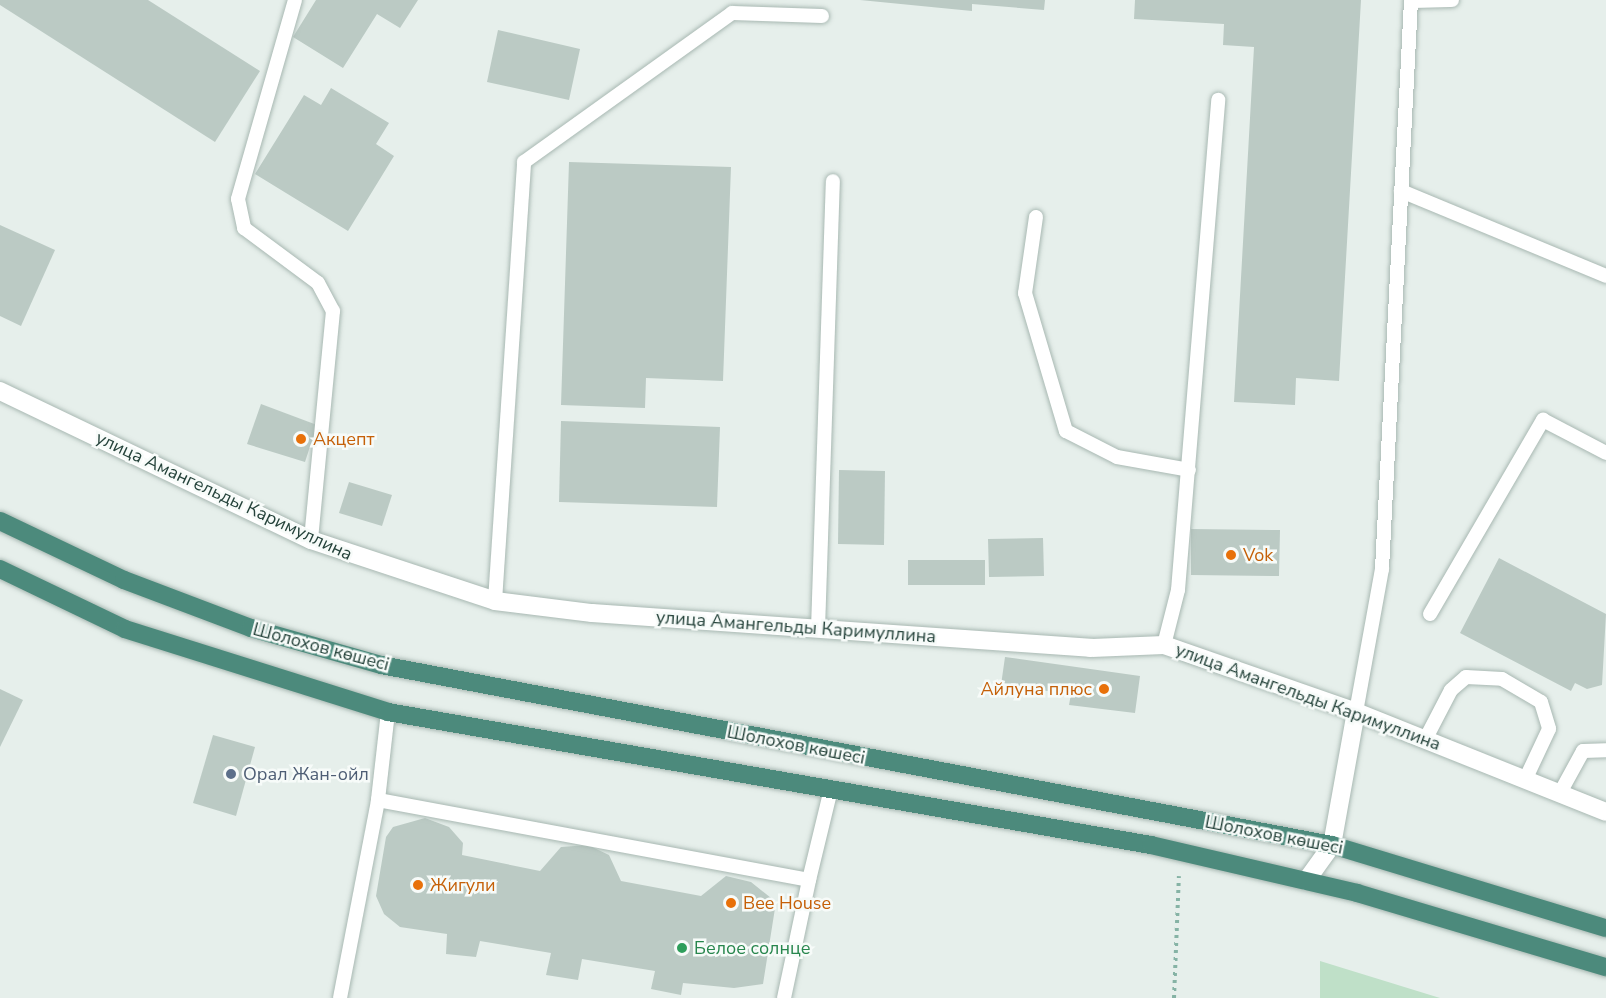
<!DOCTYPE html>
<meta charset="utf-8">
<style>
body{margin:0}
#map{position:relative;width:1606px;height:998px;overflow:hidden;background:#e6efeb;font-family:"Nunito Sans",sans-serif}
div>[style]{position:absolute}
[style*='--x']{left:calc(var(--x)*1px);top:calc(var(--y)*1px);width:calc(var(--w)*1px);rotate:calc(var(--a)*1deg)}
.green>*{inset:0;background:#bfe0c8}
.building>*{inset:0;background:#bbcac4}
.path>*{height:4px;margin-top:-2px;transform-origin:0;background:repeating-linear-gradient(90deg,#86b3a5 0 3px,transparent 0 7.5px)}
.roads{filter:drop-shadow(0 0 2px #a8b8b2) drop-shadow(0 0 2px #a8b8b2)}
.service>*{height:14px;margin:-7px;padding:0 7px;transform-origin:7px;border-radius:7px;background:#fff}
.minor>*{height:18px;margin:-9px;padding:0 9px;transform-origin:9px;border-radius:9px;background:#fff}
.trunk>*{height:18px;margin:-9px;padding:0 9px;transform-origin:9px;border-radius:9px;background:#4c8a7c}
.dots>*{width:16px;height:16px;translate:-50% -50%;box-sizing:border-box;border:3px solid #f7fbf9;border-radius:50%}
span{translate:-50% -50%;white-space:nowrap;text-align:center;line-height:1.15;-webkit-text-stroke:5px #f7fbf9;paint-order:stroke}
.food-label{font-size:18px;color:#c56008}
.left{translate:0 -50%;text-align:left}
.right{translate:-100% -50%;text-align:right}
.street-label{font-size:18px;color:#24423a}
.service-label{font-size:18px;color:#4e5e75}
.leisure-label{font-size:18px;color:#27864d}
</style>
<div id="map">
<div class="green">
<i style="clip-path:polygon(1320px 961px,1440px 998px,1320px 998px)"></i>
</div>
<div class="building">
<i style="clip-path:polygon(0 0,148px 0,260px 71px,215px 142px,0 5px)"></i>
<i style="clip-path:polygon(316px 0,418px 0,400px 28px,377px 14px,343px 68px,293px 37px)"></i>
<i style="clip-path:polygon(860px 0,1045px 0,1044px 10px,972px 4px,972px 11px)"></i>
<i style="clip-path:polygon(1135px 0,1361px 0,1339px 381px,1296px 378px,1295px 405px,1234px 402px,1254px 47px,1223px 45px,1224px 24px,1134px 19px)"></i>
<i style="clip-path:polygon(498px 30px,580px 49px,569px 100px,487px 82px)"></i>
<i style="clip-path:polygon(331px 88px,389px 123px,376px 144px,394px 156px,348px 231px,255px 174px,304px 95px,321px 105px)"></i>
<i style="clip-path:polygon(569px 162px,731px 167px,723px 381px,646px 378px,645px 408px,561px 405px)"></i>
<i style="clip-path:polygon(0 225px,55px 250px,21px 326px,0 316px)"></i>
<i style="clip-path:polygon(261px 404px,317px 425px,305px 462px,247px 444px)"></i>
<i style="clip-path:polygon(561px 421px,720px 427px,717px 507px,559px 502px)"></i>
<i style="clip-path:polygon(839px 470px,885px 471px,884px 545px,838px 544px)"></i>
<i style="clip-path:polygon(349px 482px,392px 495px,382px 526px,339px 513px)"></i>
<i style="clip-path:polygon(1191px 529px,1280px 530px,1279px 576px,1191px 575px)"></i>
<i style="clip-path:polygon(1043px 538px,1044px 576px,989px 577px,988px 539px)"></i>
<i style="clip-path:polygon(1499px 558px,1606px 614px,1602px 685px,1587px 689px,1575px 683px,1571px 691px,1460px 633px)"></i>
<i style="clip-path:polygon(908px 560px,985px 560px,985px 585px,908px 585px)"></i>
<i style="clip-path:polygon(1005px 657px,1140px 676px,1135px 713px,1069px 705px,1071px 694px,1001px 685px)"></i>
<i style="clip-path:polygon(0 689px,23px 700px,0 747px)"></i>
<i style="clip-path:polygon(213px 735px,255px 747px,236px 816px,193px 803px)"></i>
<i style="clip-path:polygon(425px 818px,449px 827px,463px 843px,462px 855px,540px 871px,561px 847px,588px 845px,609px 855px,621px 881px,701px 896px,726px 876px,751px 882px,776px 902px,763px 984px,734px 988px,683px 983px,681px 995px,651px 989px,655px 971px,582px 959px,578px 980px,546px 975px,551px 953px,480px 941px,476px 957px,446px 954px,447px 934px,400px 927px,384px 914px,376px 896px,386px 837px,393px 827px)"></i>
</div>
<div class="path">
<i style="--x:1174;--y:998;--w:122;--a:-87.7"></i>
</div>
<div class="roads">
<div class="service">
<i style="--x:295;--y:0;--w:207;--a:106"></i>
<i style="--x:238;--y:199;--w:30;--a:78"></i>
<i style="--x:244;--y:228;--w:92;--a:36.6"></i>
<i style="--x:318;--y:283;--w:32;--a:62"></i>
<i style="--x:333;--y:311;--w:230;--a:95.5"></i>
<i style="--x:1401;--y:191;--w:222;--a:22.5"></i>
<i style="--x:1036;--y:217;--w:77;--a:98.2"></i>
<i style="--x:1025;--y:293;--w:144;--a:73.5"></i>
<i style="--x:1066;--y:431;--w:57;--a:27"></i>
<i style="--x:1117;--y:457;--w:73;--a:10.2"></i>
<i style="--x:495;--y:601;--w:440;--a:-86.2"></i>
<i style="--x:524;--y:162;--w:256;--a:-35.6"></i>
<i style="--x:732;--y:13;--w:90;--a:1.9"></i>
<i style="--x:1430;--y:614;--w:225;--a:-59.8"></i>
<i style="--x:1543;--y:420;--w:71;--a:27.6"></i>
<i style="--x:818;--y:629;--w:448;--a:-88.1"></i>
<i style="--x:1164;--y:645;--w:57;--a:-75.7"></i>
<i style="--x:1178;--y:590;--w:492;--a:-85.3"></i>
<i style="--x:388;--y:712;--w:89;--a:96.5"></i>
<i style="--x:378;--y:800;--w:438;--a:10.5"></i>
<i style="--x:809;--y:880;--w:89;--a:-76.4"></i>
<i style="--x:1356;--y:712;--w:145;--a:-79.7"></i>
<i style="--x:1382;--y:569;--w:569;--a:-87.08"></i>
<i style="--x:1411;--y:1;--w:41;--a:-1.4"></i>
<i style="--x:1425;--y:740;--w:56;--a:-62.5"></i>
<i style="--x:1451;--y:690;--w:20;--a:-41"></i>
<i style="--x:1466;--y:677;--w:36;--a:3"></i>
<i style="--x:1502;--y:679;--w:45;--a:30.5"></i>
<i style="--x:1541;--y:702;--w:28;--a:73"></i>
<i style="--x:1549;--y:729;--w:56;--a:115.2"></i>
<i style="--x:1560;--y:793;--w:48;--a:-61.3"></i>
<i style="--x:1583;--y:751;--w:23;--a:-2"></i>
<i style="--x:340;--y:998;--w:202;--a:-79.1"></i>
<i style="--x:784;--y:998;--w:121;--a:-78"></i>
</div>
<div class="minor">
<i style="--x:0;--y:391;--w:345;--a:25.6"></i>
<i style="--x:311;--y:540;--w:194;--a:18.3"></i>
<i style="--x:495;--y:601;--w:98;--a:7.1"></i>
<i style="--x:592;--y:613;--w:499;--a:4"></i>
<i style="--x:1090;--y:648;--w:74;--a:-2.3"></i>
<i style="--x:1164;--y:645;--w:203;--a:19.2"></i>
<i style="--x:1356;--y:712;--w:269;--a:21.8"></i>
<i style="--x:1306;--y:881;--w:44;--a:-54.2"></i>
<i style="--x:1332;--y:845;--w:135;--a:-79.8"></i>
</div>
<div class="trunk">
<i style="--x:0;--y:521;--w:137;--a:25.4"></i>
<i style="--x:124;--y:580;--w:136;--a:20.7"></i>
<i style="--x:251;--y:628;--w:135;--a:15.9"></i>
<i style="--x:381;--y:665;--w:968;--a:10.72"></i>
<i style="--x:1332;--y:845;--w:286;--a:16.9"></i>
<i style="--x:0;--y:569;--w:139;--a:25.6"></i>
<i style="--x:125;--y:629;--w:276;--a:17.5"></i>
<i style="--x:388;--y:712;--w:775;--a:9.89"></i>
<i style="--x:1151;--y:845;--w:212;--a:13.1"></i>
<i style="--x:1357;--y:893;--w:260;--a:16.6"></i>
</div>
</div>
<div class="dots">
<i style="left:301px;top:439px;background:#e8710a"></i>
<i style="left:1231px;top:555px;background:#e8710a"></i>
<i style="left:1104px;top:689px;background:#e8710a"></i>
<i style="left:231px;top:774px;background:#5c6f8a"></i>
<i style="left:418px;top:885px;background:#e8710a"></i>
<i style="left:731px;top:903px;background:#e8710a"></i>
<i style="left:682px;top:948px;background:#2e9e5b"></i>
</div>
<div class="food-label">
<span class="left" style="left:313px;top:439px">Акцепт</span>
<span class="left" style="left:1243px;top:555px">Vok</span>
<span class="right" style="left:1092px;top:689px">Айлуна плюс</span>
<span class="left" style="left:430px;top:885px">Жигули</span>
<span class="left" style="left:743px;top:903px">Bee House</span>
</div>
<div class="street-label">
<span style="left:224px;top:496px;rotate:25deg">улица Амангельды Каримуллина</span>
<span style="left:796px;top:627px;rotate:4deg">улица Амангельды Каримуллина</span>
<span style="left:321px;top:647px;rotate:15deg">Шолохов көшесі</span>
<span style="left:1308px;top:697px;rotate:20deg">улица Амангельды Каримуллина</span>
<span style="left:796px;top:745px;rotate:11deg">Шолохов көшесі</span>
<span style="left:1274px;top:835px;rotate:11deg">Шолохов көшесі</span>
</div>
<div class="service-label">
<span class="left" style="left:243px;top:774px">Орал Жан-ойл</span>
</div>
<div class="leisure-label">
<span class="left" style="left:694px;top:948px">Белое солнце</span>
</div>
</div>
